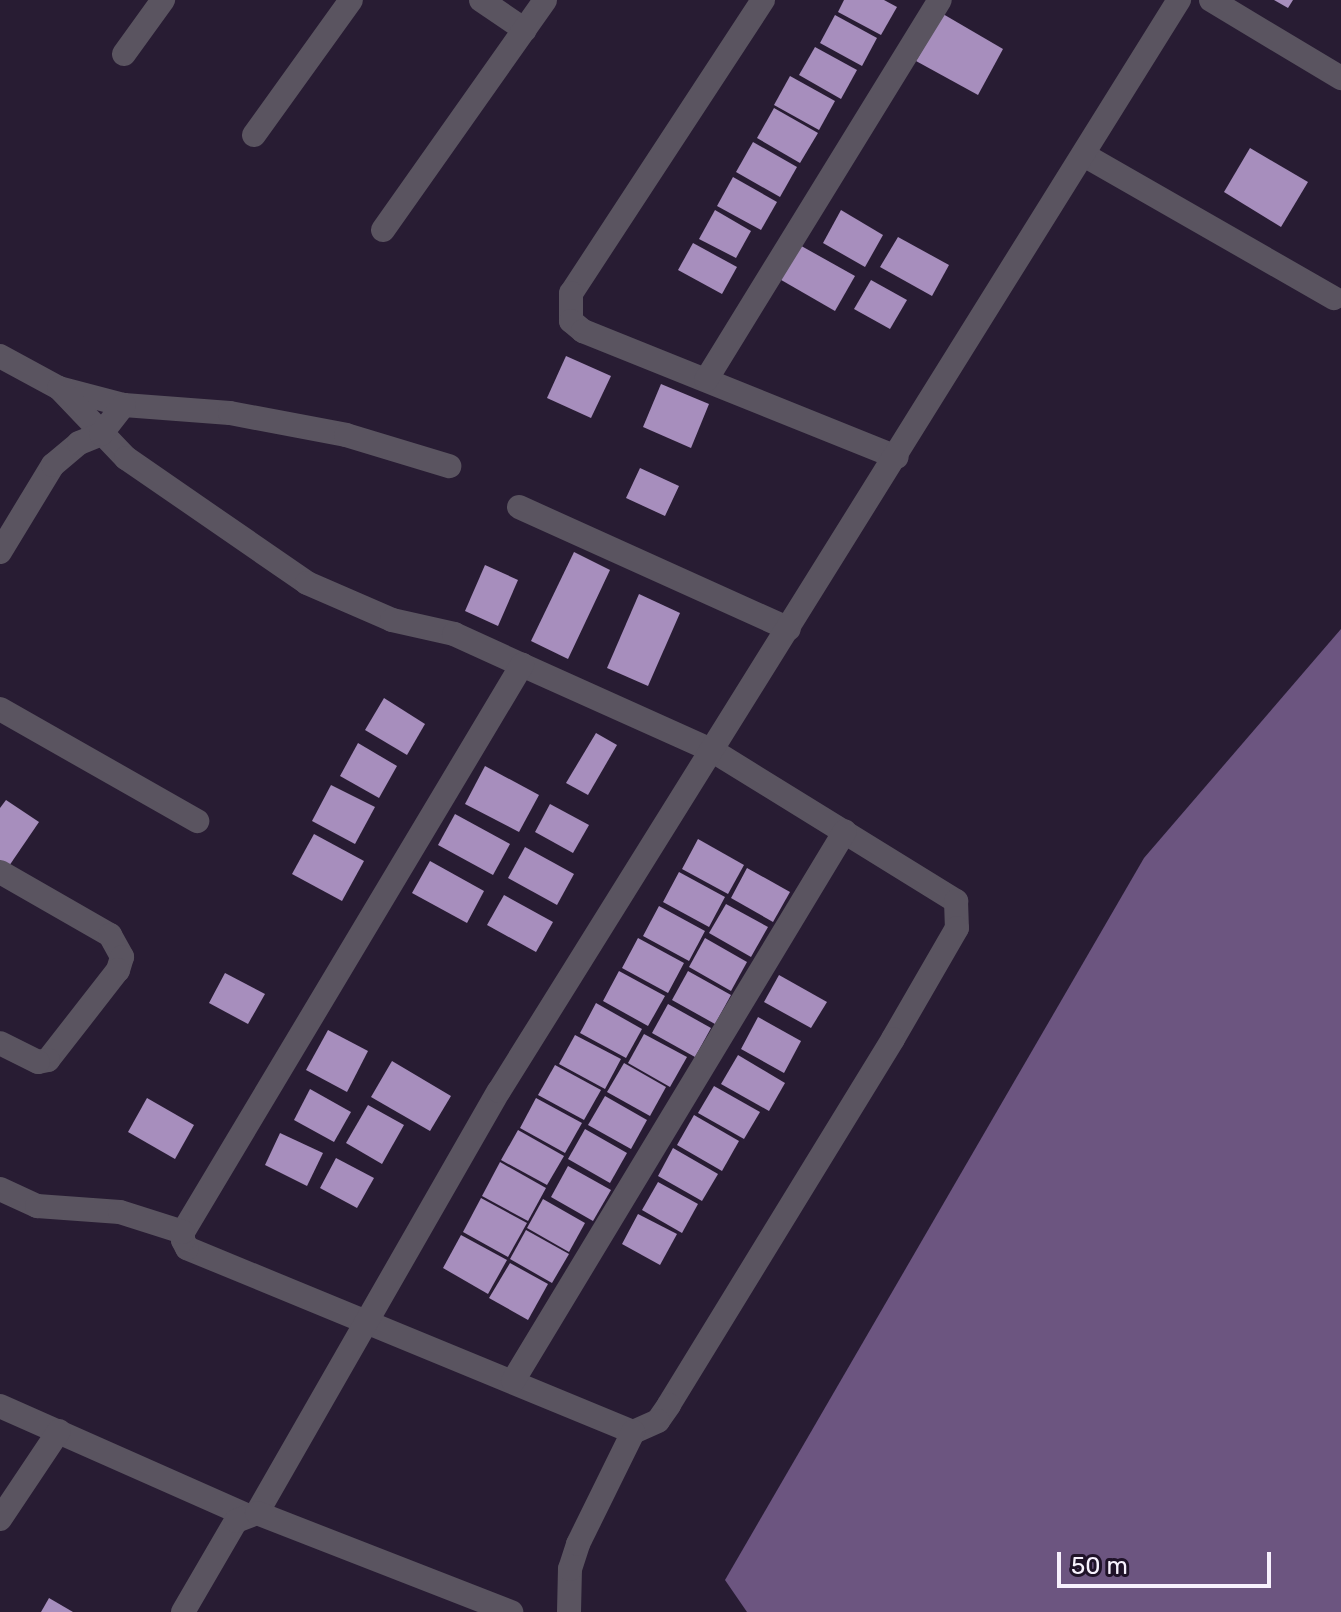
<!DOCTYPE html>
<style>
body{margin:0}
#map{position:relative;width:1341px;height:1612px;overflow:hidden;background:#281c33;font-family:Rubik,sans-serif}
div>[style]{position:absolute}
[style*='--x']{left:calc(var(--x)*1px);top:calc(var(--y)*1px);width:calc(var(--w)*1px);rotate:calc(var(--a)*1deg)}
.water>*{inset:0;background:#6c5580}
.building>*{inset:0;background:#a78ebd}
.minor>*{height:24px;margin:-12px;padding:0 12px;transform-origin:12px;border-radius:12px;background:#5a5460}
span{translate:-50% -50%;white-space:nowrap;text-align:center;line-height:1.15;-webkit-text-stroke:8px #1f1228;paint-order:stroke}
.scale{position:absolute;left:1057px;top:1552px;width:214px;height:36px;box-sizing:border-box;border:4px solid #f7f1fd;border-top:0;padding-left:10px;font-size:24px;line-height:28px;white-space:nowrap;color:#f7f1fd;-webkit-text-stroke:6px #1f1228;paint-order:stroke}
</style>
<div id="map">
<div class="water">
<i style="clip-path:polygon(1341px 629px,1341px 1612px,747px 1612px,725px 1580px,1144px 858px)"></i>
</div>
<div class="building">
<i style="clip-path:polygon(844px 0,884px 0,897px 7px,881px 35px,838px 12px)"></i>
<i style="clip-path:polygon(1274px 0,1293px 0,1288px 8px)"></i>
<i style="clip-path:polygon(943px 14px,1003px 49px,978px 95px,916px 61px)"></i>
<i style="clip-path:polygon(835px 15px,877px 38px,862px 66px,820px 43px)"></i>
<i style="clip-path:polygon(815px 47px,857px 70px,841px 99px,799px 75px)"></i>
<i style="clip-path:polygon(790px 76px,835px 101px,819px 130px,774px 105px)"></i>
<i style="clip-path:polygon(774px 108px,818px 133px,800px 163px,757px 138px)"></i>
<i style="clip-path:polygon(753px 142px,797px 167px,780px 197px,736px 172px)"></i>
<i style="clip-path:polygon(1250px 148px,1308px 182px,1281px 227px,1224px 192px)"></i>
<i style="clip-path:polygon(733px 177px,777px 202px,761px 230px,717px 206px)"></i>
<i style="clip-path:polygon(715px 210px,751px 231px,736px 258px,699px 239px)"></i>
<i style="clip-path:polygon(841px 210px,883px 235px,865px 267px,823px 243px)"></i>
<i style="clip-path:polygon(898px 237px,949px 265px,932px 296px,880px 267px)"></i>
<i style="clip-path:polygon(693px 243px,737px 267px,722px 294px,678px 270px)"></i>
<i style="clip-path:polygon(796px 243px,855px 276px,835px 311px,776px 277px)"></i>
<i style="clip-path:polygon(871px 280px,907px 300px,890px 329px,854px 309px)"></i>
<i style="clip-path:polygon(566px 356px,611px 376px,591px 418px,547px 398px)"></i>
<i style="clip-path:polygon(661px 384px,709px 404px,691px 448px,643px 427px)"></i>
<i style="clip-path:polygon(640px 468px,679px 486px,665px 516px,626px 498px)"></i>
<i style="clip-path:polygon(574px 552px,610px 570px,568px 659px,531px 641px)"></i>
<i style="clip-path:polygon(485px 565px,518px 580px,498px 626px,465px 611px)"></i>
<i style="clip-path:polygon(639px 594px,680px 613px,648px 686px,607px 668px)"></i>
<i style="clip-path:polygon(384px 698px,425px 724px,407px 755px,365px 730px)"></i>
<i style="clip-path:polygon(596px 733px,617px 745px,588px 795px,566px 783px)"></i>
<i style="clip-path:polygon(358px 743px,397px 766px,379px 798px,340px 776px)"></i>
<i style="clip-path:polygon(485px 766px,539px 795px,519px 832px,465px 804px)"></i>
<i style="clip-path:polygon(331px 785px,375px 807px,355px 844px,312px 821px)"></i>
<i style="clip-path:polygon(6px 800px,39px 822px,9px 866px,0 860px,0 808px)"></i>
<i style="clip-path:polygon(550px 804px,589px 825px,573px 853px,535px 832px)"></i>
<i style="clip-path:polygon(455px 814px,510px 844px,493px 875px,438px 845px)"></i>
<i style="clip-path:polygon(314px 834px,364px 861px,342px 901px,292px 874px)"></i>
<i style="clip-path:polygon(698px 839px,744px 865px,728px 894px,682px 869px)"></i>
<i style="clip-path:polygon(525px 847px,574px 874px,557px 905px,508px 878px)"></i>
<i style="clip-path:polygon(430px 861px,484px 891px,467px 923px,412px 893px)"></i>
<i style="clip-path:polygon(747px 868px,790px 892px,773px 922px,731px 898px)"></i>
<i style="clip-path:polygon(679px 872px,725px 897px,709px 927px,663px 902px)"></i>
<i style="clip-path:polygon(504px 895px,553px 922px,536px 952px,487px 925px)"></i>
<i style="clip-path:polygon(726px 904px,768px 927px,751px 957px,709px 933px)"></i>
<i style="clip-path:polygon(659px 906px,705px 931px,689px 961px,643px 936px)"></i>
<i style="clip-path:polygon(638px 938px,684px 963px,668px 993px,622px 968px)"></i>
<i style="clip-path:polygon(705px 938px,747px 962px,731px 991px,689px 967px)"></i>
<i style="clip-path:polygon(619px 971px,665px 996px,648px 1026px,603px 1001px)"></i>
<i style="clip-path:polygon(688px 971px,731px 995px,715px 1024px,672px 1000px)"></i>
<i style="clip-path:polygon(225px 973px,265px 994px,248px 1024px,209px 1003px)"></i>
<i style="clip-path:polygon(779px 975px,827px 1002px,811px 1028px,764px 1002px)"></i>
<i style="clip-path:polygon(596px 1003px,642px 1029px,626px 1058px,580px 1033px)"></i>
<i style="clip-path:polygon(668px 1004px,711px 1028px,695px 1057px,652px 1033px)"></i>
<i style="clip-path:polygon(758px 1017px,801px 1041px,784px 1073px,741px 1049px)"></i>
<i style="clip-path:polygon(328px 1030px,368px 1051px,347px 1092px,306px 1070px)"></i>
<i style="clip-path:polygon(644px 1034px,687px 1057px,670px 1087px,628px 1063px)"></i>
<i style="clip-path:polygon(575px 1035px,621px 1059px,605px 1089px,559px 1064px)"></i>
<i style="clip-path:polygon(738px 1055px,785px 1083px,769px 1111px,721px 1084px)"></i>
<i style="clip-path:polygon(392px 1061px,451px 1096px,430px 1131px,371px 1097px)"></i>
<i style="clip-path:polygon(624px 1063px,666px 1087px,650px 1116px,607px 1092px)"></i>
<i style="clip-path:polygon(555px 1065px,601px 1090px,584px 1120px,538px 1095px)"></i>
<i style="clip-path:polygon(714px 1086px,760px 1112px,744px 1139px,698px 1113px)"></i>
<i style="clip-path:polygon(310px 1089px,351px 1112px,334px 1142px,294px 1120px)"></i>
<i style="clip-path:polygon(605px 1096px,647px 1120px,631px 1149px,588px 1125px)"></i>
<i style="clip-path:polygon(147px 1098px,194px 1125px,175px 1159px,128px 1132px)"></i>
<i style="clip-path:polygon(536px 1098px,582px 1123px,565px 1153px,520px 1128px)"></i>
<i style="clip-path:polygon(368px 1105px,404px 1125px,382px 1164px,346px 1143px)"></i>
<i style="clip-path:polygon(694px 1115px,739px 1141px,722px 1171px,677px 1145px)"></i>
<i style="clip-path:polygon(585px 1129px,627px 1153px,610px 1183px,568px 1159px)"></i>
<i style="clip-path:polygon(518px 1130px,564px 1156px,547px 1185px,501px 1160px)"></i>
<i style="clip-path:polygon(280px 1133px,323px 1153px,307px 1186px,265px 1165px)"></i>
<i style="clip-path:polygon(673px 1148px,718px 1174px,702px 1201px,658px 1176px)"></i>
<i style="clip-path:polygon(336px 1158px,374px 1178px,357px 1208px,320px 1188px)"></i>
<i style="clip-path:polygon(500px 1162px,546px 1188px,528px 1221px,482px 1196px)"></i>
<i style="clip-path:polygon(568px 1166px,611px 1190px,593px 1221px,551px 1197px)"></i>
<i style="clip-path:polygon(658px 1182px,698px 1204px,682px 1233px,642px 1210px)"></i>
<i style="clip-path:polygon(481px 1198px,527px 1223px,508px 1257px,463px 1232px)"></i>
<i style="clip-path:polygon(543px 1199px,585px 1223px,569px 1252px,527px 1228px)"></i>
<i style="clip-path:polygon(638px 1214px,677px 1234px,660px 1265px,622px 1244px)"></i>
<i style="clip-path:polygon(526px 1230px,569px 1254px,552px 1283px,510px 1259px)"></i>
<i style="clip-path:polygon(461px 1235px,507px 1260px,488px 1294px,443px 1268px)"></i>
<i style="clip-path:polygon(510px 1263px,548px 1284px,528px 1320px,489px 1298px)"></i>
<i style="clip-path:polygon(49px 1598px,73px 1612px,41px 1612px)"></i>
</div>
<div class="minor">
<i style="--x:481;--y:0;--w:53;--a:34.3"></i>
<i style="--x:763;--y:0;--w:350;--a:123.2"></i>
<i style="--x:571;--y:293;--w:28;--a:90"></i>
<i style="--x:571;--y:321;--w:16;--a:40"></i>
<i style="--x:583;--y:331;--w:338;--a:21.9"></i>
<i style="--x:1211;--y:0;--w:152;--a:31"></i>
<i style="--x:124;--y:54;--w:67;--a:-54.2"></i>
<i style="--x:254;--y:135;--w:166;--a:-54.3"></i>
<i style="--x:1084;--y:155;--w:288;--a:29.8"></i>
<i style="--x:383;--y:230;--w:281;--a:-54.8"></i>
<i style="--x:0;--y:356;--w:67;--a:28.5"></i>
<i style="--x:59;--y:388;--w:67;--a:14.7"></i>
<i style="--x:124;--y:405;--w:106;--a:4.3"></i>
<i style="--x:230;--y:413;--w:118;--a:10.7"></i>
<i style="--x:346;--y:435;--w:108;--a:16.8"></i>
<i style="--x:706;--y:380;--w:446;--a:-58.4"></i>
<i style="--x:59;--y:388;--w:97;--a:46.3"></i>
<i style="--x:126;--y:458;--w:220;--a:34.6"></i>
<i style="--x:307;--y:583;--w:93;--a:23.5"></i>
<i style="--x:392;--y:620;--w:64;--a:12.7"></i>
<i style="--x:454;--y:634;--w:75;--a:24.5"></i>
<i style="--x:522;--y:665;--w:209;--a:24.2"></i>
<i style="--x:713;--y:751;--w:286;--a:31.7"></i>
<i style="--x:956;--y:901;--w:27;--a:88"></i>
<i style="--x:957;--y:928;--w:128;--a:120"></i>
<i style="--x:893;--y:1039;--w:429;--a:121.5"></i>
<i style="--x:669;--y:1405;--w:19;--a:125"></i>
<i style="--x:658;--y:1421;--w:27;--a:156"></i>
<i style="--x:633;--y:1432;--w:482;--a:-157.6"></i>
<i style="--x:187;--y:1248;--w:9;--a:-117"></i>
<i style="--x:183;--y:1240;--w:8;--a:-90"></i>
<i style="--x:183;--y:1232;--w:661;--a:-59.13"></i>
<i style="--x:519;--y:507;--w:296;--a:24.3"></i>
<i style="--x:0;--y:552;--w:102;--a:-58.7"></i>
<i style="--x:53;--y:465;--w:34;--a:-40"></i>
<i style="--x:79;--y:443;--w:24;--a:-22"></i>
<i style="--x:101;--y:434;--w:37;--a:-52"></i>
<i style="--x:0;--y:709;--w:227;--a:29.6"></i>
<i style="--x:0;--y:872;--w:127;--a:29.8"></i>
<i style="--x:110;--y:935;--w:25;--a:61"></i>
<i style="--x:122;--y:957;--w:14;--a:107"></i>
<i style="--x:118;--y:970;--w:114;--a:127.9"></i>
<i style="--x:48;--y:1060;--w:10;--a:169"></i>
<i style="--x:38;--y:1062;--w:42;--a:-153.4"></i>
<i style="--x:0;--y:1189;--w:41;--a:24.7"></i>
<i style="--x:37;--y:1206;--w:83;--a:4.1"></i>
<i style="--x:120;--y:1212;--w:66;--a:17.6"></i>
<i style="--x:513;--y:1381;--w:642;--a:-58.88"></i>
<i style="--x:0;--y:1406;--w:271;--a:23.9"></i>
<i style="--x:257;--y:1513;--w:486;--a:-60.2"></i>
<i style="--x:499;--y:1091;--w:1286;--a:-58.07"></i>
<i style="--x:0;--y:1519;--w:106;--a:-56.2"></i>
<i style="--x:183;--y:1612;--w:105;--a:-59.8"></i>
<i style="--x:236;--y:1521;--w:22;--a:-21"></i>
<i style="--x:257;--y:1513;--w:273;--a:21.3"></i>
<i style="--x:569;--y:1612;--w:43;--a:-88.7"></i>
<i style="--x:570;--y:1569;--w:26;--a:-72"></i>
<i style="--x:578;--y:1544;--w:125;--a:-63.8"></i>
</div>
<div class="scale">50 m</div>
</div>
